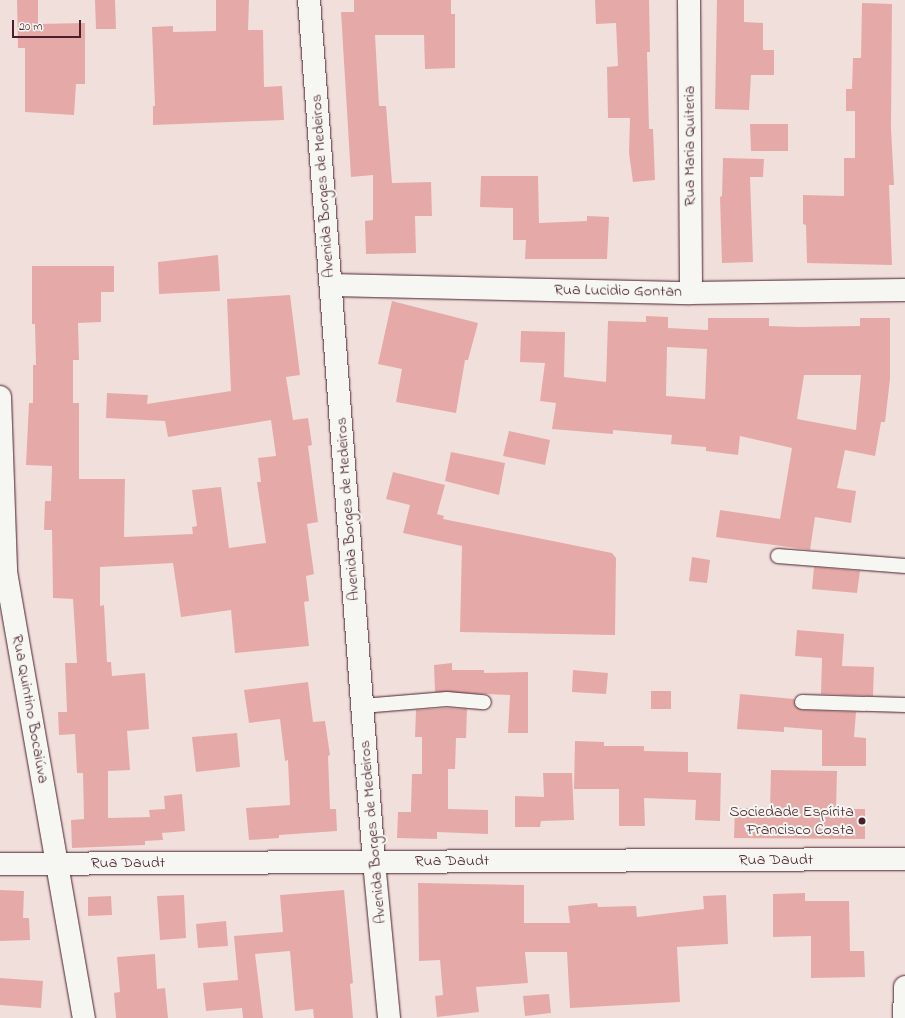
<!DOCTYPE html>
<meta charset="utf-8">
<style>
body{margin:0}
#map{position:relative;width:905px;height:1018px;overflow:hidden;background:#f1dfdc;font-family:"Indie Flower",sans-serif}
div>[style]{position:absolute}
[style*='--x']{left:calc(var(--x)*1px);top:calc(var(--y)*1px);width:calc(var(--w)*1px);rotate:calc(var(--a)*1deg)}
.building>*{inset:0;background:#e5aaa7}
.roads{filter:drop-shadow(0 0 1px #4a1f2b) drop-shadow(0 0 1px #4a1f2b)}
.lane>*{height:14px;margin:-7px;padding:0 7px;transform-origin:7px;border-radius:7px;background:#f6f6f2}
.street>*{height:22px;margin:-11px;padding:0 11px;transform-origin:11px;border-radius:11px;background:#f6f6f2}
.secondary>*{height:22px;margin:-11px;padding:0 11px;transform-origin:11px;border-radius:11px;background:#f6f6f2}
.dots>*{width:11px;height:11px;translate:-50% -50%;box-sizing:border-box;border:2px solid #f6f6f2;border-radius:50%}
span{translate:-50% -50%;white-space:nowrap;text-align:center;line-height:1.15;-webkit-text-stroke:4px #f6f6f2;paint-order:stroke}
.street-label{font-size:16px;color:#4a1f2b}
.poi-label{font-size:16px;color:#4a1f2b}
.right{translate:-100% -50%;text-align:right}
.scale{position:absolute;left:12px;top:20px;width:69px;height:18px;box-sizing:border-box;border:2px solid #4a1f2b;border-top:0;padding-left:5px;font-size:12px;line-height:14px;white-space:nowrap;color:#4a1f2b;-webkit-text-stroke:3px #f6f6f2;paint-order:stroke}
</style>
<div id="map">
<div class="building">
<i style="clip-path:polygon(17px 0,38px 0,38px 24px,85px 23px,85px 84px,76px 84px,74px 115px,25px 112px,25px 48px,18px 48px)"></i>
<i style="clip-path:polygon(95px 0,115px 0,116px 29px,96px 29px)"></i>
<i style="clip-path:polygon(216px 0,249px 0,248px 30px,263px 30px,264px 87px,282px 86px,284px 120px,153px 125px,153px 106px,155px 106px,152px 27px,173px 26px,173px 32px,216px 31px)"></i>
<i style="clip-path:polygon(354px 0,451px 0,451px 14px,455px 14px,455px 68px,425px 69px,424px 35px,375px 35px,379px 106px,386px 106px,392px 183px,431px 182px,432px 216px,415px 216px,416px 253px,366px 254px,365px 221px,373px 220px,373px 175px,351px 177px,341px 12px,354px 12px)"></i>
<i style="clip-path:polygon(595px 0,649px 0,650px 52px,647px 52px,649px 129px,653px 129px,655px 180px,633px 182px,629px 153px,630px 118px,608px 118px,607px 67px,618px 66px,616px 23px,596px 24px)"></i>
<i style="clip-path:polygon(717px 0,744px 0,744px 22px,763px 23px,763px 50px,774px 50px,774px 75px,751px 75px,749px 110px,715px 109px)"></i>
<i style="clip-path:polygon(862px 3px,892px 4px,891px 128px,894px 185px,889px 185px,892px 265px,807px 263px,806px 225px,803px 224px,803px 195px,844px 196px,844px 158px,855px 158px,855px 111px,846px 111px,846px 89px,852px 89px,853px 58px,861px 58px)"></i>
<i style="clip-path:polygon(750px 124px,788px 124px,788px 151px,751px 151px)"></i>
<i style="clip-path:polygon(723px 158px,764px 159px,763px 177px,750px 177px,753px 262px,722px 263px,720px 197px,722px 196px)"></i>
<i style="clip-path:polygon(481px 176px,538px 176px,539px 223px,587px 221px,587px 216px,609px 217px,607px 259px,525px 259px,526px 240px,513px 240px,513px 208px,480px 207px)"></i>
<i style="clip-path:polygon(218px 255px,220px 291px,159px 294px,158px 262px)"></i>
<i style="clip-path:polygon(32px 266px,114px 266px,114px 292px,101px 292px,101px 322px,78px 323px,79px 360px,73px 360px,73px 403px,79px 403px,79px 479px,125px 479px,124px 537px,193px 534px,192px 527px,197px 526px,192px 490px,221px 487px,229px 548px,266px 543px,257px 482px,261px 482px,258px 458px,276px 456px,271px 420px,168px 437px,165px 421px,106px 418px,107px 393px,148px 395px,147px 404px,231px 391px,227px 299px,290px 295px,300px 375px,286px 377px,293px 420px,308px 418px,312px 445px,308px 446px,318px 522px,307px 524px,314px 574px,306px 576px,309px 601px,304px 602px,309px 646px,235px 653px,231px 610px,181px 617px,173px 563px,100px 567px,100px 606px,104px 605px,107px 662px,111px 662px,112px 676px,145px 673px,149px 729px,127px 731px,130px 770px,108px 771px,108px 818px,150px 817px,149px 810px,165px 809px,164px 796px,182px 794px,185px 831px,162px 833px,163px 840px,145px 841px,145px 845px,72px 848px,71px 820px,84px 819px,83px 773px,77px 773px,75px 734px,59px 735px,58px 712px,67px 712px,65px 663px,77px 663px,73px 599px,53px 598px,52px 530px,44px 530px,45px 501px,51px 501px,52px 466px,26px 465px,29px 403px,33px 403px,33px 365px,36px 365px,35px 324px,32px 324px)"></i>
<i style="clip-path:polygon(392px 301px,478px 323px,468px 360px,465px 360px,456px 413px,396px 402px,402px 369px,378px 364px)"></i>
<i style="clip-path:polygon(evenodd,646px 316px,668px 317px,668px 328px,708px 330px,708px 318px,769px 318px,769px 326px,799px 327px,860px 326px,860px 318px,890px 318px,890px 379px,885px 422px,881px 422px,875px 456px,845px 450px,837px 488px,856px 491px,851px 523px,815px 517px,810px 550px,716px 537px,720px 510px,780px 519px,792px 448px,740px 436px,738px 455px,706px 451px,706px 447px,671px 444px,672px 435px,613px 430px,613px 434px,552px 429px,556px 403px,540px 401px,545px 363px,520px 362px,521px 331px,565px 332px,564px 377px,606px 382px,608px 321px,646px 322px,646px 316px,667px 347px,707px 349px,705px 399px,666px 396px,667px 347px,646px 316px,804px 375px,861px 375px,856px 430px,797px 419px,804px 375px)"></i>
<i style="clip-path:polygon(509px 431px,550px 440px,545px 465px,503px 456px)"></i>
<i style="clip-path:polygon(451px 452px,505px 463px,499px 495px,445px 481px)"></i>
<i style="clip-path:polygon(393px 472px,445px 485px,437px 514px,444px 516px,443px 519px,612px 553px,616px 558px,615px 635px,460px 632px,462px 546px,403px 533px,410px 505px,386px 499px)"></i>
<i style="clip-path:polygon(692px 557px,710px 560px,707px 583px,689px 581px)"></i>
<i style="clip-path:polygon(814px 567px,860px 571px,857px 593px,812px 589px)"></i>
<i style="clip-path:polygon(797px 630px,844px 634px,842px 666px,874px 667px,873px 696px,821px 694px,822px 658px,795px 656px)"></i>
<i style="clip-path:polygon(452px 663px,452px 670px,484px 670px,484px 673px,528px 672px,528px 733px,508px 733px,510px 695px,435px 692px,434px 665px)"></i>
<i style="clip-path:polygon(573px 670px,608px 673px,606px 694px,572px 692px)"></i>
<i style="clip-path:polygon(308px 682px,313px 722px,325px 721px,330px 755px,328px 756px,330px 809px,336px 809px,337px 831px,279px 835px,279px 838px,249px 840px,246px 808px,290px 805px,288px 760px,285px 761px,280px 719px,249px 723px,244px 690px)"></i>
<i style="clip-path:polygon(651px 691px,671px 691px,671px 709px,651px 709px)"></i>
<i style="clip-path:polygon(740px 694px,794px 699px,795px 706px,802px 710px,856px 712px,854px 737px,866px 738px,866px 766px,822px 766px,822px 730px,784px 727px,784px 732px,737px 729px)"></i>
<i style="clip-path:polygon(447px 708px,467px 709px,466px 738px,456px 738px,455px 769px,448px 769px,448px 809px,488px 810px,488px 834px,437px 832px,437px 839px,397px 838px,398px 812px,411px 812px,412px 774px,422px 774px,422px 737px,415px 737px,416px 710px)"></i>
<i style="clip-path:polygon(237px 733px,240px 767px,196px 772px,192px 737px)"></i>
<i style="clip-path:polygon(575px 741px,604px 742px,604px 746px,644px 746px,644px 751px,688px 752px,688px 772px,721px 773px,720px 821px,695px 820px,696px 800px,644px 798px,645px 826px,619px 826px,619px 789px,574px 789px)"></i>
<i style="clip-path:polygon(771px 770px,837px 771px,836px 809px,865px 809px,865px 839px,734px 838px,735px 808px,770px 808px)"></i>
<i style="clip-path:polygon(543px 773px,572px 773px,574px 820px,541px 821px,540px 827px,515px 827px,515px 796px,544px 797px)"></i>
<i style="clip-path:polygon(418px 883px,524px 885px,524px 923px,570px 923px,568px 906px,597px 903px,598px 907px,636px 906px,637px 917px,704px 909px,703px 896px,726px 895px,728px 944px,677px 947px,680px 1002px,570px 1008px,567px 952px,525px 952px,528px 983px,476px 987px,479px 1012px,437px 1017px,435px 996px,443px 995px,440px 960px,419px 961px)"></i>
<i style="clip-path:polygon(0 890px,24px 891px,23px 918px,29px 918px,30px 940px,0 941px)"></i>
<i style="clip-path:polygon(344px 890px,353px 983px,350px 984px,353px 1018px,314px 1018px,313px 1009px,295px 1011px,290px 951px,255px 954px,263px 1018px,243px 1018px,242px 1008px,206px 1011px,203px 983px,238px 980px,234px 936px,283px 932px,280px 895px)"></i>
<i style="clip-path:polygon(805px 893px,805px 901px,849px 901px,850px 951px,864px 951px,865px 977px,811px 978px,811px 936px,773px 937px,773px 894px)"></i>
<i style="clip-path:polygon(184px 895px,186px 938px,160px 940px,157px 896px)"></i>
<i style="clip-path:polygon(111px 896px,112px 915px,88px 916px,88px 897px)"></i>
<i style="clip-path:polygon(226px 921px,228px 946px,198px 948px,196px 924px)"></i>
<i style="clip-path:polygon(155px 954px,157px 989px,165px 988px,168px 1018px,116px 1018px,114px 993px,120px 992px,117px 957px)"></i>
<i style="clip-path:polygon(0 978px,43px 981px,41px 1008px,0 1005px)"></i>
<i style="clip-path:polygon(549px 994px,551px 1013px,525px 1016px,523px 996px)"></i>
</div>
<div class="roads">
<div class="lane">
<i style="--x:778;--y:556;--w:127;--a:4.5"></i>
<i style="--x:802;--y:702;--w:103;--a:1.7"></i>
<i style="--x:362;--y:706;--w:85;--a:-4.7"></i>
<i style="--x:447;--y:699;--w:37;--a:5"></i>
</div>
<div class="street">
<i style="--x:689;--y:0;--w:293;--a:89.6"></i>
<i style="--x:331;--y:285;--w:360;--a:1.3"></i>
<i style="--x:691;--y:293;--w:214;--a:-0.8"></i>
<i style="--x:0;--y:397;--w:175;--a:88"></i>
<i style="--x:6;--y:572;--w:453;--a:80.1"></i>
<i style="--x:0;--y:864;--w:905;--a:-0.32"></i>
<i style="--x:904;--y:1018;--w:31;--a:-88"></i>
</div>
<div class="secondary">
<i style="--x:309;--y:0;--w:864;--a:85.69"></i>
<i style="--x:374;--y:862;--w:157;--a:84.5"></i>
</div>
</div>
<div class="dots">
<i style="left:862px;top:821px;background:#4a1f2b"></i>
</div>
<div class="street-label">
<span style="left:690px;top:146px;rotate:-90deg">Rua Maria Quiteria</span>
<span style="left:323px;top:186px;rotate:-94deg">Avenida Borges de Medeiros</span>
<span style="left:618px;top:291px;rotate:1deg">Rua Lucidio Gontan</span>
<span style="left:348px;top:509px;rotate:-94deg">Avenida Borges de Medeiros</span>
<span style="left:30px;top:709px;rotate:80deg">Rua Quintino Bocaiúva</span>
<span style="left:373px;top:832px;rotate:-95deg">Avenida Borges de Medeiros</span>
<span style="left:776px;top:860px">Rua Daudt</span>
<span style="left:452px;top:861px">Rua Daudt</span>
<span style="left:128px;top:863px">Rua Daudt</span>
</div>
<div class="poi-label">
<span class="right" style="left:854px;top:821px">Sociedade Espírita<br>Francisco Costa</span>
</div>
<div class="scale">20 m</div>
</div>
